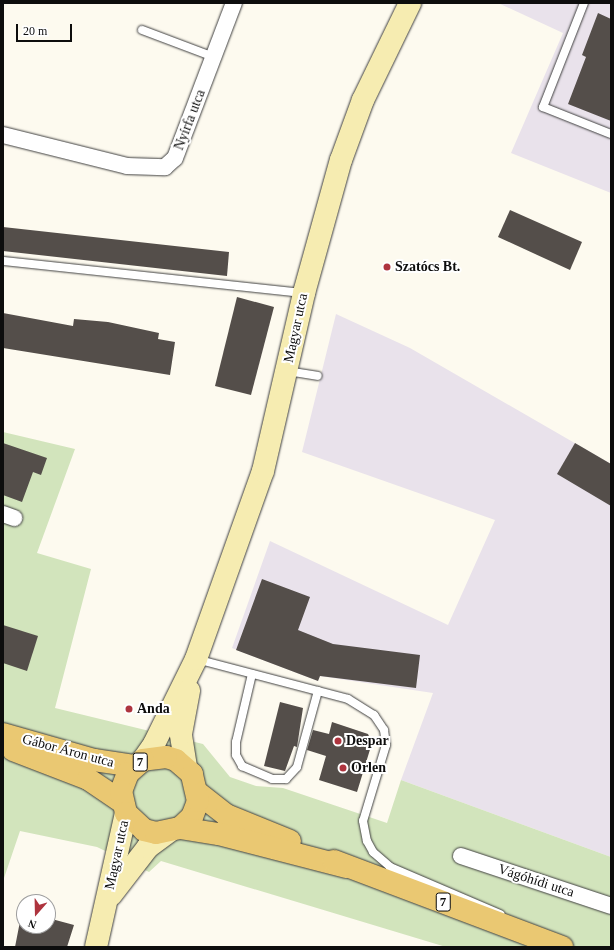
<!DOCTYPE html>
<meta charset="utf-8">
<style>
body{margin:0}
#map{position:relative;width:614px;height:950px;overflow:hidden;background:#fdfaef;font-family:Georgia,serif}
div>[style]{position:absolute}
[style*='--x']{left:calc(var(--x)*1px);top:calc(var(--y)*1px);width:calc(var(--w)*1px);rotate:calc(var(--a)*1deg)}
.industrial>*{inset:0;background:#e9e2eb}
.green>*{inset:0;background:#d2e4bc}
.building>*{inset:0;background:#544e4a}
.roads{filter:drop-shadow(0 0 1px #404040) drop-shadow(0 0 1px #404040)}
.lane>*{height:8px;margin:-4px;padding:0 4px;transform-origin:4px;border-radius:4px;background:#fff}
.street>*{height:16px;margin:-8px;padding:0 8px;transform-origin:8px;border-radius:8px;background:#fff}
.secondary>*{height:22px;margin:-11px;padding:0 11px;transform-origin:11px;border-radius:11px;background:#f6ecb1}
.primary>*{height:22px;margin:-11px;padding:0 11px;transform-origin:11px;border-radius:11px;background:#eac872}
.dots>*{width:11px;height:11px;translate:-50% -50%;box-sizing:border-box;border:2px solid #fff;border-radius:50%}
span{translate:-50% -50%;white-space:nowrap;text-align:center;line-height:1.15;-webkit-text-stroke:4px #fff;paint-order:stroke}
.shield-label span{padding:1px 3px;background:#fff;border:1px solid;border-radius:3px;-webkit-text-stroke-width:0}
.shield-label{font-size:13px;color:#0d0d0d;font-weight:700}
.street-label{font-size:14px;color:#0d0d0d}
.poi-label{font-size:14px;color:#0d0d0d;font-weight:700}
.left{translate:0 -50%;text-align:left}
.frame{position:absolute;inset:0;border:4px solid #0d0d0d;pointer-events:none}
.north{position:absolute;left:16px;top:894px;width:40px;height:40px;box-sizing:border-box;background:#fff;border:1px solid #9e9e9e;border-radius:50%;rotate:200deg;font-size:11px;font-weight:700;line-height:16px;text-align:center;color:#0d0d0d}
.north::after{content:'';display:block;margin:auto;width:14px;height:18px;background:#ae343e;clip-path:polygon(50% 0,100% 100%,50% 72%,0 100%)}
.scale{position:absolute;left:16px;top:24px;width:56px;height:18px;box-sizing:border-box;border:2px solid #0d0d0d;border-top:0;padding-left:5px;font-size:12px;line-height:14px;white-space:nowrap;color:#0d0d0d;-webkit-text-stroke:3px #fff;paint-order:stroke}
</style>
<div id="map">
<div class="industrial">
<i style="clip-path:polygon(498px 3px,611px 3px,611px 193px,511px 153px,563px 33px)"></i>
<i style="clip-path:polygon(336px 314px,410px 348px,611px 464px,611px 857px,401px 780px,433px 693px,326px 677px,320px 676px,318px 681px,232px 648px,270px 541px,448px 625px,495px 520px,302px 452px)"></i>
</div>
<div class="green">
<i style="clip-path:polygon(3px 432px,75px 449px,37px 553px,91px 569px,55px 708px,203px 744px,230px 777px,256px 786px,283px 788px,387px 823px,401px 780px,611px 857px,611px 947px,446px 947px,161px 861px,149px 872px,97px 847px,20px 831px,3px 881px)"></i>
</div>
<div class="building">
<i style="clip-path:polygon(598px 13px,611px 19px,611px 121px,568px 104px,586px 57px,582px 55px)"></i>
<i style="clip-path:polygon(510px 210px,582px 242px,570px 270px,498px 237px)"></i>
<i style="clip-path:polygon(3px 227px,229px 252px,227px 276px,3px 251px)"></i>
<i style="clip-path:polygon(237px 297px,274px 307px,251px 395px,215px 386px)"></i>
<i style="clip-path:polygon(3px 313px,73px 326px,74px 319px,108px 322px,159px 333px,158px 339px,175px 342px,170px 375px,3px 348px)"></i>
<i style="clip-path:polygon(3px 443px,47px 458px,41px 475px,33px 472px,22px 502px,3px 495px)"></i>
<i style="clip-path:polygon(575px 443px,611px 464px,611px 506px,557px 474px)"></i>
<i style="clip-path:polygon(262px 579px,310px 597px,298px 630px,333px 644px,420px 655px,416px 688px,320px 676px,318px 681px,236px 650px)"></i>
<i style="clip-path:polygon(3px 625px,38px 636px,27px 671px,3px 663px)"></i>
<i style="clip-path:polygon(280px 702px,303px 708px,297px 747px,294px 746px,285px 771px,264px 766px)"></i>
<i style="clip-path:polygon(332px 722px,368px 734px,372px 743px,357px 792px,319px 780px,326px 756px,307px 750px,313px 730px,329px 734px)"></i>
<i style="clip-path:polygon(22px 911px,24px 926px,48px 926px,48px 918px,74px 925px,67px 947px,15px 947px)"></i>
</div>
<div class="roads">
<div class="lane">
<i style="--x:584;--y:3;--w:112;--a:111.5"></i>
<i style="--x:543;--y:107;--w:73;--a:21.7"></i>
<i style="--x:142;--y:30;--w:77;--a:20.6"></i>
<i style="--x:3;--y:261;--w:302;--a:6.1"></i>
<i style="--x:287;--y:371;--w:31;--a:9"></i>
<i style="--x:196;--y:659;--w:157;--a:14.7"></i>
<i style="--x:348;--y:699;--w:31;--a:32"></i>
<i style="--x:374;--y:715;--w:18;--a:56"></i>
<i style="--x:384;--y:730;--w:15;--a:82"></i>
<i style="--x:386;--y:745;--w:79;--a:106.8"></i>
<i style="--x:363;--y:821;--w:20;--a:79"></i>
<i style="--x:367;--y:841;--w:13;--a:61"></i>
<i style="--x:373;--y:852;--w:23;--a:41"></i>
<i style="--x:390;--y:867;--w:120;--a:23.1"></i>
<i style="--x:252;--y:674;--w:70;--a:103.2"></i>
<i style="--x:236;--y:742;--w:13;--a:90"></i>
<i style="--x:236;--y:755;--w:13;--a:61"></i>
<i style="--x:242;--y:766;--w:33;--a:23"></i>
<i style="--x:272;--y:779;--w:14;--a:0"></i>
<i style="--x:286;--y:779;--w:16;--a:-47"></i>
<i style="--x:297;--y:767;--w:79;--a:-74.6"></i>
</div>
<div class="street">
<i style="--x:3;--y:135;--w:128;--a:14"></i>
<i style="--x:127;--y:166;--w:38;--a:2"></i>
<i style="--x:165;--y:167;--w:13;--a:-42"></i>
<i style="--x:175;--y:158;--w:166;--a:-69.2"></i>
<i style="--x:3;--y:514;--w:12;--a:20"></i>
<i style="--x:461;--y:856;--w:158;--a:18.4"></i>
</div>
<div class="secondary">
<i style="--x:143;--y:760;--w:19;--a:-55"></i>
<i style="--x:154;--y:744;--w:95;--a:-63.7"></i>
<i style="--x:196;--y:659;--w:200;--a:-70.4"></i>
<i style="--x:263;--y:471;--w:183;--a:-77"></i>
<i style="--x:304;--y:293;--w:138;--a:-74.5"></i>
<i style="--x:341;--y:160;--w:64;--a:-69.9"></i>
<i style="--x:363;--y:100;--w:108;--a:-64.1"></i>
<i style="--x:186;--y:767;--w:33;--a:-99"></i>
<i style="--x:181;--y:734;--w:44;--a:-79.5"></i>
<i style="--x:111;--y:895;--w:61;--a:-52.4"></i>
<i style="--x:148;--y:847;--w:26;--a:-36"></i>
<i style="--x:96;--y:947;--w:137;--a:-77.4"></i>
</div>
<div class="primary">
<i style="--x:3;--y:734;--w:95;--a:15.9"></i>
<i style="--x:94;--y:760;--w:40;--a:8.5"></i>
<i style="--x:13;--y:750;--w:80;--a:21.1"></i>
<i style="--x:88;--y:779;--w:40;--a:34"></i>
<i style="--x:198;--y:793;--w:36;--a:38"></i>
<i style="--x:226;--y:815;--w:69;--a:22.1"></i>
<i style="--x:180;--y:828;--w:16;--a:-43"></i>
<i style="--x:192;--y:817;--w:17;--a:-69"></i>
<i style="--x:198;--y:801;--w:28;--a:-103"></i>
<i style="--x:192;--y:774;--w:21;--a:-139"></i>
<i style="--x:176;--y:760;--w:10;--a:-163"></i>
<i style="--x:166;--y:757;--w:23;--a:173"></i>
<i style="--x:143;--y:760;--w:20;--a:139"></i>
<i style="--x:128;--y:773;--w:19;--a:111"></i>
<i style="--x:121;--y:791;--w:23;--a:77"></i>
<i style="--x:126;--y:813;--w:25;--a:43"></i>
<i style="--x:144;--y:830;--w:12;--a:14"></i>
<i style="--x:156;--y:833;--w:25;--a:-12"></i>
<i style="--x:180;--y:828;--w:39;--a:9"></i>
<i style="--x:219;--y:834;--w:132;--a:14.5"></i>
<i style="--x:334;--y:861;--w:244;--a:20.7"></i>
</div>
</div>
<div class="dots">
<i style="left:387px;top:267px;background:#ae343e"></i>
<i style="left:129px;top:709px;background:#ae343e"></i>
<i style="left:338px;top:741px;background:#ae343e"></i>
<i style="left:343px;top:768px;background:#ae343e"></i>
</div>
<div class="shield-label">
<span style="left:140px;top:762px">7</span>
<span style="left:443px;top:902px">7</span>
</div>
<div class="street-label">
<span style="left:190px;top:120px;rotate:-69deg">Nyírfa utca</span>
<span style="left:296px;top:328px;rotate:-78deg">Magyar utca</span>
<span style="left:68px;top:751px;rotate:15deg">Gábor Áron utca</span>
<span style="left:117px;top:855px;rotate:-78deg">Magyar utca</span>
<span style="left:536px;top:881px;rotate:18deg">Vágóhídi utca</span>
</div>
<div class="poi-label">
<span class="left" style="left:395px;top:267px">Szatócs Bt.</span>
<span class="left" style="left:137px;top:709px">Anda</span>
<span class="left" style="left:346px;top:741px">Despar</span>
<span class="left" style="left:351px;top:768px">Orlen</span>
</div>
<div class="frame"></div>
<div class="north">N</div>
<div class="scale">20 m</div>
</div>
